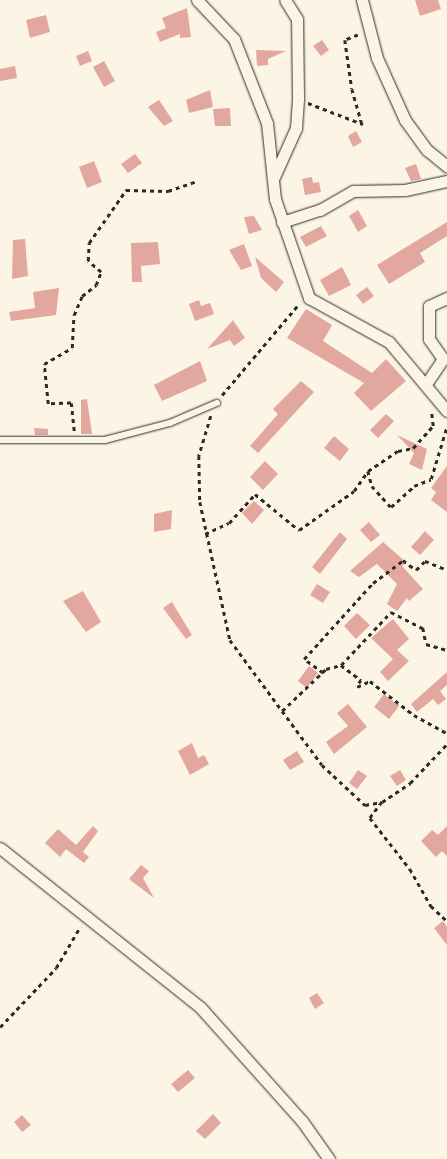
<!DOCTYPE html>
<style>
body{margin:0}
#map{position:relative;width:447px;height:1159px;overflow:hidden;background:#fcf5e5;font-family:"Playpen Sans",sans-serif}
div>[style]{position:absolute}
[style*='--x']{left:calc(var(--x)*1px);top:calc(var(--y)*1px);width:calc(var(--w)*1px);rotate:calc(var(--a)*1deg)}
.building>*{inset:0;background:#e2a89f}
.path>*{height:2.5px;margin-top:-1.25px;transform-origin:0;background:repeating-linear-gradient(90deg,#2b2b2b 0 4px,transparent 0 8px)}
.roads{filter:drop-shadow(0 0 1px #2b2b2b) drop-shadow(0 0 1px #2b2b2b)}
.service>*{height:5.5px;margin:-2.75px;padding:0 2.75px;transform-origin:2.75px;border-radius:2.75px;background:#fcf5e5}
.minor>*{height:11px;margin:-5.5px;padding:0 5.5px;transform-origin:5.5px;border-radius:5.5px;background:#fcf5e5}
span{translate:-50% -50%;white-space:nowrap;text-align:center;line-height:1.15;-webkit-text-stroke:4px #fcf5e5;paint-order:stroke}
</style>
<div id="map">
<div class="building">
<i style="clip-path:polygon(415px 0,438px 0,441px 9px,420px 16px)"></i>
<i style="clip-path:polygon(187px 8px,191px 37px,180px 38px,180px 34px,160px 42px,156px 32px,166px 28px,162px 18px)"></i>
<i style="clip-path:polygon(46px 15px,50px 32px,30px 38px,26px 20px)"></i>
<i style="clip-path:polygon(322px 40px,329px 50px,321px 56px,313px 46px)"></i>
<i style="clip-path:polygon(256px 50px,286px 51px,268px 59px,268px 65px,257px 66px)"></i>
<i style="clip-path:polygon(88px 51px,92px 61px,80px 66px,76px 56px)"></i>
<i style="clip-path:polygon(104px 61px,115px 81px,104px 87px,93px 67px)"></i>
<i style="clip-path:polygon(15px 66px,17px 78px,0 81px,0 69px)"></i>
<i style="clip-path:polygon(210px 90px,213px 107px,189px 113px,186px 100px)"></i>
<i style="clip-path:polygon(159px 100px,173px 121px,164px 126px,148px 107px)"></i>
<i style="clip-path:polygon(230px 108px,231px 126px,215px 126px,213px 109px)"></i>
<i style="clip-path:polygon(356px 131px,362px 142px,353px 147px,348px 136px)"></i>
<i style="clip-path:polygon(135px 154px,142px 163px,128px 173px,121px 164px)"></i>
<i style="clip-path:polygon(94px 161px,102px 182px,87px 188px,79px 167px)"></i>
<i style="clip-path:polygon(416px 164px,421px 179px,411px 181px,405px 168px)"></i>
<i style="clip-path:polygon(312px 177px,313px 183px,319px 182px,321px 192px,305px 195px,302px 179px)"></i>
<i style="clip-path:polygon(358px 210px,367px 226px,358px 232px,349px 216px)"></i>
<i style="clip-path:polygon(254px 216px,262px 230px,249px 234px,244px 217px)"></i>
<i style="clip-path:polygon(447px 222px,447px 236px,420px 253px,425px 262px,389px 284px,377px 265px)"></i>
<i style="clip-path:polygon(321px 226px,327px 236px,306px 247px,300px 237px)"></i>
<i style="clip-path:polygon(25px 239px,28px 276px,12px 279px,13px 240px)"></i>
<i style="clip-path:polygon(158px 242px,160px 264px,141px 266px,142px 282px,132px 282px,131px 243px)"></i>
<i style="clip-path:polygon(244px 244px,252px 266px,241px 270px,229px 250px)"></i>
<i style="clip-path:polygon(255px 257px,284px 282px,276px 292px,261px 278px)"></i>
<i style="clip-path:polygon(342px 267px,351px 285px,329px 296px,320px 280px)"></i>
<i style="clip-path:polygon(367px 287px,374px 296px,363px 304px,356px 295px)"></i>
<i style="clip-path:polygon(59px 288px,56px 315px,11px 321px,9px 312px,35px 308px,33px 292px)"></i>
<i style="clip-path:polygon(199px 300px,201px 306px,210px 303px,214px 314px,195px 321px,189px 304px)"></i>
<i style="clip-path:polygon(306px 309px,332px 325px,323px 341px,372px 373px,386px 359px,406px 381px,371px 411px,354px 393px,364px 383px,287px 338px)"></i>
<i style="clip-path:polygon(233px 320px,245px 338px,234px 346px,230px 340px,207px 349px)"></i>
<i style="clip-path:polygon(200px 361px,207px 381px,162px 401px,154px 385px)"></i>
<i style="clip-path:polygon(301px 381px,314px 392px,258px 453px,250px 446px,278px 414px,273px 409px)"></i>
<i style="clip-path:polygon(87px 399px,92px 434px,81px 434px,81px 400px)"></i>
<i style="clip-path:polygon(386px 414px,394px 421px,378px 438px,370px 430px)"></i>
<i style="clip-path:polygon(34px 428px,48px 429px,48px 435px,35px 435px)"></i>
<i style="clip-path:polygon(397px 435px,427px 449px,422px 470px,409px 464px,414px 453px)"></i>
<i style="clip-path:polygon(334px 436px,349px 449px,340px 461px,324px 448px)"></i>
<i style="clip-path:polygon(265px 461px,278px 474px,263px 490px,250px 477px)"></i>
<i style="clip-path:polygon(447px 466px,447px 512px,431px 500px,436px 492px,431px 488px)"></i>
<i style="clip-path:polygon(254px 501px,264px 510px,252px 524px,242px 513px)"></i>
<i style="clip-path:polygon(172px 510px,171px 529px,154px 532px,154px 514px)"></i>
<i style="clip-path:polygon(369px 522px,380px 535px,371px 542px,360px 530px)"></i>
<i style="clip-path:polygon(425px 531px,434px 540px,420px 555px,411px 547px)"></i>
<i style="clip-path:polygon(340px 532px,347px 539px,320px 574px,312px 567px)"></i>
<i style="clip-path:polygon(383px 542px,406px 562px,402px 566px,423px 589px,409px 601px,407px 598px,397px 611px,387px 604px,397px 584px,377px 564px,359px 577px,350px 571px)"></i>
<i style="clip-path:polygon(317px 584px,330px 592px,323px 603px,310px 595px)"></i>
<i style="clip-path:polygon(83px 591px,101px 622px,86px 632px,63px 601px)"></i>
<i style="clip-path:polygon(172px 602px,192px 635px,186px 639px,163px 608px)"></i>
<i style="clip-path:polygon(357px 613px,370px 625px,356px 639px,344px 626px)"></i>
<i style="clip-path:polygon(393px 619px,409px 639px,397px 650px,409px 661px,388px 681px,380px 672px,393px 659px,371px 638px)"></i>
<i style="clip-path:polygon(309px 666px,318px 673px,307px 688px,298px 681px)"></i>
<i style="clip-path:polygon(447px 672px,447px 685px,440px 691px,446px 699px,438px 705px,433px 699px,417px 712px,411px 704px)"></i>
<i style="clip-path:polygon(384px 694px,399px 706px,389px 719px,374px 707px)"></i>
<i style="clip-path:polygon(348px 704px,367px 727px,334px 754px,326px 742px,348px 726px,337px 713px)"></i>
<i style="clip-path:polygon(192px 743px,198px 758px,204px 755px,209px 764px,190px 775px,178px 751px)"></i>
<i style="clip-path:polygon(297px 751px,304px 762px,290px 770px,283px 760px)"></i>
<i style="clip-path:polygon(358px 770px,367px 776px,357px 789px,349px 783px)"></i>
<i style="clip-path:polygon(400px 770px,406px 780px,397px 786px,390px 776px)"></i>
<i style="clip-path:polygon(93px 826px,98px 831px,83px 852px,89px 857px,84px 863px,66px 849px,60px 857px,45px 843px,58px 829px,76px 845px)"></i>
<i style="clip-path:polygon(447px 826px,447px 856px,442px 851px,436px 857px,421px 841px,432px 830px,438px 835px)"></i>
<i style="clip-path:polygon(141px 865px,149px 871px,143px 878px,154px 898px,129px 879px)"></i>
<i style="clip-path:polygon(443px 921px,447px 927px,447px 945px,434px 928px)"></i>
<i style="clip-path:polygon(317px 993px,324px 1003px,315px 1009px,309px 998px)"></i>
<i style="clip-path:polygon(188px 1070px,195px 1078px,178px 1092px,171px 1084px)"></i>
<i style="clip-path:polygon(213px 1114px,221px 1123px,205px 1139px,196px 1131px)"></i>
<i style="clip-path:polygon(22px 1115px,31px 1125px,22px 1132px,14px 1122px)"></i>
</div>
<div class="path">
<i style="--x:358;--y:35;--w:14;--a:159"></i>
<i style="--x:345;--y:40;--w:49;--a:81.9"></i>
<i style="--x:352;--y:89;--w:35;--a:74"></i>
<i style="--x:308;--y:103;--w:59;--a:20.9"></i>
<i style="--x:222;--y:395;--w:119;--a:-49.8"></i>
<i style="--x:211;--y:416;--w:42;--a:106.7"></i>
<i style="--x:199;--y:456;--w:46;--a:88.8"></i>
<i style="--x:200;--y:502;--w:141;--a:77.7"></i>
<i style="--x:230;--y:640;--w:155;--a:53.6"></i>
<i style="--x:322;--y:765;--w:59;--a:42.9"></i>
<i style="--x:365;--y:805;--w:17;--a:-10"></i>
<i style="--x:382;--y:802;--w:20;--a:127"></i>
<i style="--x:370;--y:818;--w:65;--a:51.9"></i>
<i style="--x:410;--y:869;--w:43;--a:60.4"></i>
<i style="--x:431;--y:906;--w:22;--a:43"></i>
<i style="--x:74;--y:431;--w:28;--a:-96"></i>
<i style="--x:71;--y:403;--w:23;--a:178"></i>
<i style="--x:48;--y:404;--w:40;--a:-95.7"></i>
<i style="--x:44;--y:364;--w:32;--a:-30"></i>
<i style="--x:72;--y:348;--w:33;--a:-87"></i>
<i style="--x:74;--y:315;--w:21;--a:-67"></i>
<i style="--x:82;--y:296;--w:18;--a:-38"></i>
<i style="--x:96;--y:285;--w:14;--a:-69"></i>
<i style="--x:101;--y:272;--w:17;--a:-140"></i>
<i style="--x:88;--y:261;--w:18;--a:-87"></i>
<i style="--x:89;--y:243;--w:65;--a:-55.1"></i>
<i style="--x:126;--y:190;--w:42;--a:1.4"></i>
<i style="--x:168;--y:191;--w:31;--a:-19"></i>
<i style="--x:368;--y:471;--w:16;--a:75"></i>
<i style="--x:372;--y:486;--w:28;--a:48"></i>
<i style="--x:391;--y:507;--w:31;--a:-42"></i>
<i style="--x:414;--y:486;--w:18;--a:-22"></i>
<i style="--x:431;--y:479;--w:55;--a:-73.2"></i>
<i style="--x:205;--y:534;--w:26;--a:-25"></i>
<i style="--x:229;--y:523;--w:39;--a:-48"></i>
<i style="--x:255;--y:494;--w:57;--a:39.3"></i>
<i style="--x:299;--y:530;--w:67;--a:-35.3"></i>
<i style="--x:354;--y:491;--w:24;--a:-55"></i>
<i style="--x:368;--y:471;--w:36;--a:-34"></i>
<i style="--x:398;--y:451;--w:15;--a:-11"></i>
<i style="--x:413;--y:448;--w:30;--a:-48"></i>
<i style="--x:433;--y:426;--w:16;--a:-97"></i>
<i style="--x:341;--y:665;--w:73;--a:-46.7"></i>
<i style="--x:391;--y:612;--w:36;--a:27"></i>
<i style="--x:423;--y:628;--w:16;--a:79"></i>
<i style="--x:426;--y:644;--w:22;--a:16"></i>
<i style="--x:323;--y:673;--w:24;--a:-144"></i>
<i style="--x:304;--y:659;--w:103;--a:-47.8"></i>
<i style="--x:373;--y:583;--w:38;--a:-37"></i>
<i style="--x:403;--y:560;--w:16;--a:38"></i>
<i style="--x:416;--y:570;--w:13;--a:-45"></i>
<i style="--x:425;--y:561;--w:24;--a:22"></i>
<i style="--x:282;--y:711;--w:61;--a:-43.7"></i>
<i style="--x:326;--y:669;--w:16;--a:-15"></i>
<i style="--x:341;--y:665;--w:25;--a:37"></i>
<i style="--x:361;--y:680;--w:8;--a:120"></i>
<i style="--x:357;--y:687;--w:14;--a:-25"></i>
<i style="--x:370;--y:681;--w:56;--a:37.7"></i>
<i style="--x:414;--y:715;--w:38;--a:29"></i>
<i style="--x:382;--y:802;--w:34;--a:-34"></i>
<i style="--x:410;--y:783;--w:54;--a:-46.5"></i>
<i style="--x:0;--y:1027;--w:81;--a:-46.5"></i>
<i style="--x:56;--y:968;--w:48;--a:-59.7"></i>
</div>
<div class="roads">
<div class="service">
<i style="--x:0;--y:440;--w:105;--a:0"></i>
<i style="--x:105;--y:440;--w:67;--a:-14.7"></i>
<i style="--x:170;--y:423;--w:51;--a:-23.1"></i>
</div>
<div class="minor">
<i style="--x:197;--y:0;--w:54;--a:46.5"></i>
<i style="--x:234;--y:39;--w:90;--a:68.6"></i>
<i style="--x:267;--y:123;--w:76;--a:84"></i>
<i style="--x:275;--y:199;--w:105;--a:71"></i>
<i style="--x:309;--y:298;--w:91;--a:28.8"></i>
<i style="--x:389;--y:342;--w:90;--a:50"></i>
<i style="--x:362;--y:0;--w:60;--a:75.5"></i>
<i style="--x:377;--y:58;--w:68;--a:65.7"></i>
<i style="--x:405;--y:120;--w:37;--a:54"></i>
<i style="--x:427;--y:150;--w:26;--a:39"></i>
<i style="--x:274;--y:177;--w:54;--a:-65.8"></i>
<i style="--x:296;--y:128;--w:31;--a:-86"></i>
<i style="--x:298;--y:97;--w:78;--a:-90.7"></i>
<i style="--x:297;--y:19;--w:22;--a:-122"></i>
<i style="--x:282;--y:222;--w:40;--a:-18"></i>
<i style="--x:320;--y:210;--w:38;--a:-30"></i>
<i style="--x:353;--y:191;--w:52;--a:-1.1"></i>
<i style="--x:405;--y:190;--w:43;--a:-12.1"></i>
<i style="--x:426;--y:384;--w:30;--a:-56"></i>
<i style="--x:443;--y:359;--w:24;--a:-125"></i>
<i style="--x:429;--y:339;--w:33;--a:-90"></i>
<i style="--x:429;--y:306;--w:20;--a:-24"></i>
<i style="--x:0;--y:848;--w:256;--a:38.5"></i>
<i style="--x:200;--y:1007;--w:153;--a:48.2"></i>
<i style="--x:302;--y:1121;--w:47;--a:54.6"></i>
</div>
</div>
</div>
